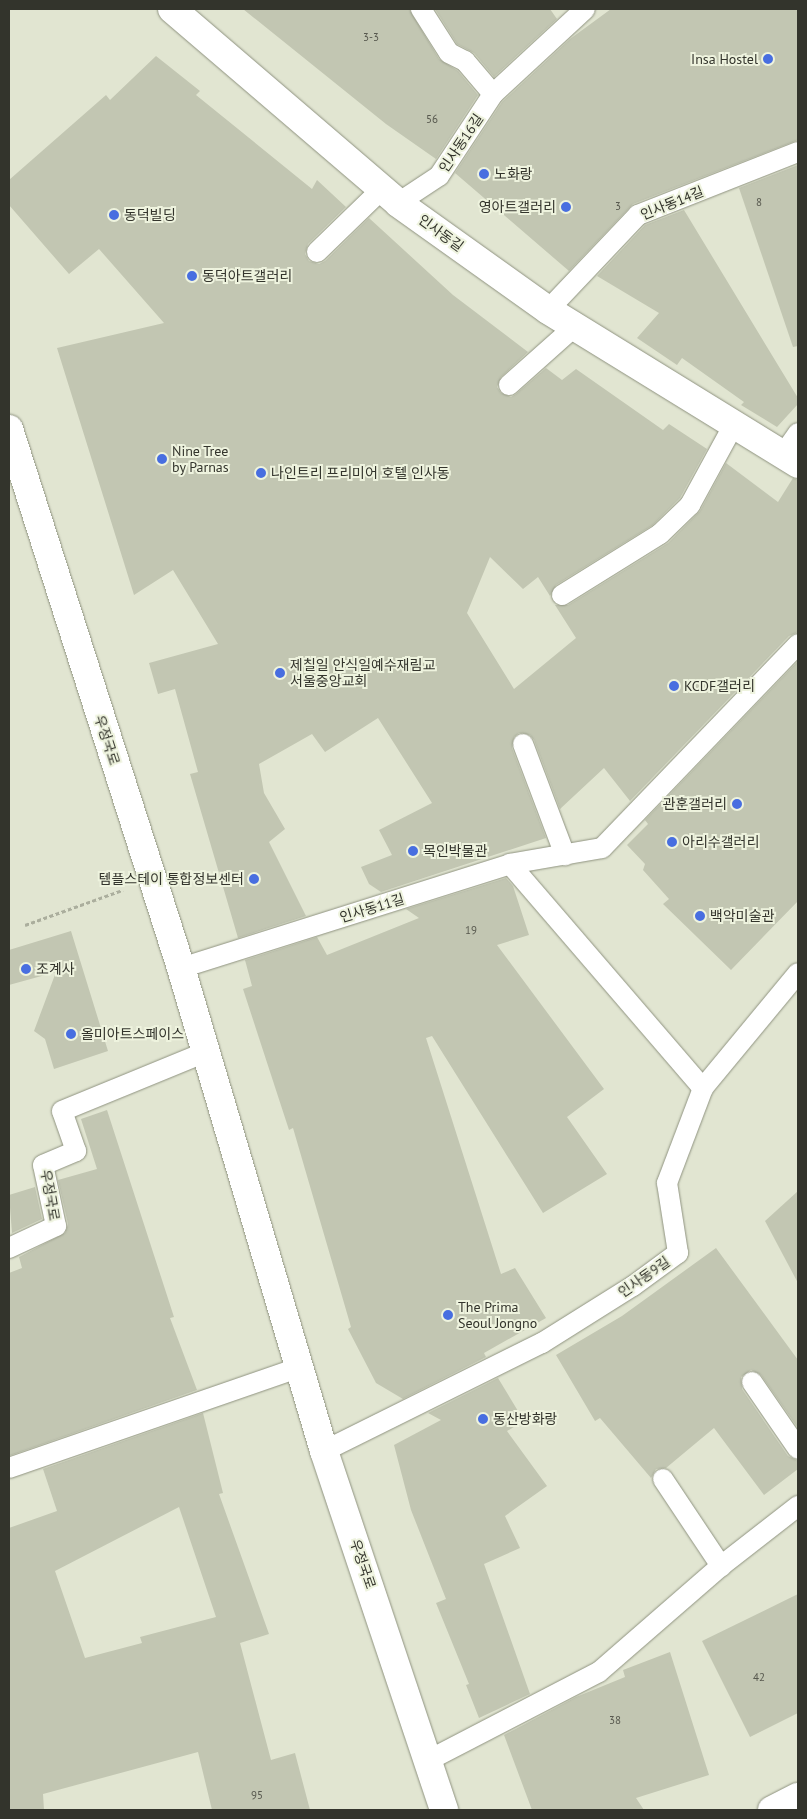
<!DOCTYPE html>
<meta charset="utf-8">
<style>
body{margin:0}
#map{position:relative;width:807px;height:1819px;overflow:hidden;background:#e1e5d1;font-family:"PT Sans","Noto Sans KR",sans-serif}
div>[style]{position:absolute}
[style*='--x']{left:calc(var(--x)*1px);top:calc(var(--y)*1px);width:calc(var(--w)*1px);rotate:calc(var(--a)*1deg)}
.building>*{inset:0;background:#c2c6b2}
.path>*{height:3px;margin-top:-1.5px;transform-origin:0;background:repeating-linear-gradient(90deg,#abae9d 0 4px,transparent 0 6.5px)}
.roads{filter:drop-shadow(0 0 1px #8f9380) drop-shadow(0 0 1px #8f9380)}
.service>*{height:20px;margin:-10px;padding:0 10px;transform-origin:10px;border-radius:10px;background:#fff}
.minor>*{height:28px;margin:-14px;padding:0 14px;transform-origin:14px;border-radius:14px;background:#fff}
.secondary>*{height:28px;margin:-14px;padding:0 14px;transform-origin:14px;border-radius:14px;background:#fff}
.dots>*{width:14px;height:14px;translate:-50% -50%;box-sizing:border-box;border:2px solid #eef3de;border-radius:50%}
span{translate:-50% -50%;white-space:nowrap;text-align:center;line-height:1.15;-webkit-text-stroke:4px #eef3de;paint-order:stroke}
.number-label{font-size:11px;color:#57584e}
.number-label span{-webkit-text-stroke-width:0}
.poi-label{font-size:14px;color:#33342c}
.right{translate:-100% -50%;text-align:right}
.left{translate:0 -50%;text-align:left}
.street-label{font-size:14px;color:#33342c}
.frame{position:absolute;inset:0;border:10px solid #33342c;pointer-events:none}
</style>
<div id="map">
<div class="building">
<i style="clip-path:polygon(243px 9px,409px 9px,439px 59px,458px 71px,478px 95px,436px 159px,386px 124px)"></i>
<i style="clip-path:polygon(435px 9px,550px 9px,557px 19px,494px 77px,474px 53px,457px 44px)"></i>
<i style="clip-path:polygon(611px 9px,798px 9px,798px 140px,633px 204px,569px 271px,455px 173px,502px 102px,570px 39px)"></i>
<i style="clip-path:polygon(156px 56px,200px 91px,196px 95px,312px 189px,317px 180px,346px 207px,308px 244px,305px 254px,309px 261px,319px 264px,325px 261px,369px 218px,453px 295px,528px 352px,501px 377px,497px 387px,501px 393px,511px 397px,516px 394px,546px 368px,562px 380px,576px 369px,663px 430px,669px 424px,707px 449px,680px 498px,653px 525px,556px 585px,550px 596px,538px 577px,523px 589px,490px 557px,467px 613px,514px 689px,576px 638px,555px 605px,568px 605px,668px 543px,700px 511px,726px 463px,778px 502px,793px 478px,798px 480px,798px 632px,789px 636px,630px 801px,604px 768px,560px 809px,534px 740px,530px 735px,519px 733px,514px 737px,512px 748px,546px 838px,381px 892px,369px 884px,361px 867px,392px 855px,379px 830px,432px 803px,378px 718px,325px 752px,312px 734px,259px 764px,264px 793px,285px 829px,269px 842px,306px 916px,238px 938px,190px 774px,198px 772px,175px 689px,158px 694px,149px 663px,218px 644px,173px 570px,134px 595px,57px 348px,164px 323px,99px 249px,69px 274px,9px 205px,9px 180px,106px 95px,110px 100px)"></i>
<i style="clip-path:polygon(798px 165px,798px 346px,793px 347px,739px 188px)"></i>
<i style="clip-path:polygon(684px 210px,798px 398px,798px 404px,777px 427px,741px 405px,744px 402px,682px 358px,677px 365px,637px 338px,659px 313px,597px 276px,645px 225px)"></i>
<i style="clip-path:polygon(798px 661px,798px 901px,731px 970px,663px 904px,669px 899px,643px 870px,645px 864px,627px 845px,648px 824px,645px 820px)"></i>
<i style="clip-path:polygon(506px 878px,513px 886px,529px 935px,497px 945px,604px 1089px,567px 1117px,607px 1174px,543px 1213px,432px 1036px,426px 1038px,501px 1274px,515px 1268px,546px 1318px,484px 1353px,486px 1357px,403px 1399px,376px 1383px,348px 1329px,351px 1327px,293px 1128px,289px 1130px,243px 989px,252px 986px,245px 960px,317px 937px,327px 955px,419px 918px,406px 909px)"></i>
<i style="clip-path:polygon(71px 931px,108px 1051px,54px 1069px,45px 1039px,34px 1031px,56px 972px,9px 985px,9px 950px)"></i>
<i style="clip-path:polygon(107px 1110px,174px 1317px,170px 1318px,197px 1390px,9px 1456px,9px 1273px,22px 1268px,19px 1257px,65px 1233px,68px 1224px,58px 1180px,97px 1169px,81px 1119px)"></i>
<i style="clip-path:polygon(35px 1187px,42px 1219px,12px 1233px,9px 1195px)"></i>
<i style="clip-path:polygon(798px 1191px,798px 1283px,765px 1221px)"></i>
<i style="clip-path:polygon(716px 1248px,798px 1360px,798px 1428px,761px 1375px,751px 1370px,741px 1377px,742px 1389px,788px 1456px,798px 1461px,798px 1469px,764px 1495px,714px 1428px,666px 1468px,656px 1469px,651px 1478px,600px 1418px,595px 1421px,556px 1355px,622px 1316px)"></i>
<i style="clip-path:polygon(498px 1378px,524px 1421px,507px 1431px,547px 1486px,505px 1516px,520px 1548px,484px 1564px,530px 1694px,479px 1718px,466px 1685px,469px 1684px,436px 1603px,446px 1599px,411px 1510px,394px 1445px,441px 1420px,428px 1413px)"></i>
<i style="clip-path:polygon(evenodd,203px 1413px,223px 1493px,219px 1494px,269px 1634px,240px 1643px,271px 1760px,295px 1753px,310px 1810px,212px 1810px,198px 1752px,43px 1794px,44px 1810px,9px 1810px,9px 1528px,57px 1511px,43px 1469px,203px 1413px,179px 1507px,216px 1617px,140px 1637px,142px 1643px,85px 1658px,55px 1571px,179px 1507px)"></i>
<i style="clip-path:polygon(798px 1594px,798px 1713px,750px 1737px,702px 1641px)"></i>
<i style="clip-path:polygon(670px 1652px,709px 1775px,636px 1798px,644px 1810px,532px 1810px,504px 1735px,576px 1697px,625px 1677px,623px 1670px)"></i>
</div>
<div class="path">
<i style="--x:25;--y:925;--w:104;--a:-19.7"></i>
</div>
<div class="roads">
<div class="service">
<i style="--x:421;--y:9;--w:52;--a:57.5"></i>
<i style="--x:449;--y:53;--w:18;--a:27"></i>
<i style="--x:465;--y:61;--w:43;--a:49.7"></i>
<i style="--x:398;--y:203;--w:49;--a:-33.4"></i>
<i style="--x:439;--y:176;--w:98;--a:-56.6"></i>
<i style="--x:493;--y:94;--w:125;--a:-42.7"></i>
<i style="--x:317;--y:252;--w:92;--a:-44.1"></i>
<i style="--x:548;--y:310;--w:131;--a:-46.5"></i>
<i style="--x:638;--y:215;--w:172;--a:-21.5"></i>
<i style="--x:509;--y:385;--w:87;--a:-41.7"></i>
<i style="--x:782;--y:456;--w:28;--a:-55"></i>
<i style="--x:562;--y:595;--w:115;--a:-31.9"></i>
<i style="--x:660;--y:534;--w:42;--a:-44"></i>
<i style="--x:690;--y:505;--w:90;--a:-61.4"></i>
<i style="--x:523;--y:744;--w:119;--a:69.3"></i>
<i style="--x:510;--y:864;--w:296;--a:49.3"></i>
<i style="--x:181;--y:968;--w:345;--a:-17.5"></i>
<i style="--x:510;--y:864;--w:93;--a:-9.9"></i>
<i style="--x:602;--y:848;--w:283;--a:-46.1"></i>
<i style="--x:9;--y:1248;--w:52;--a:-25.1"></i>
<i style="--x:56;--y:1226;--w:62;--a:-102"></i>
<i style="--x:43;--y:1165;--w:36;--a:-23"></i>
<i style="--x:76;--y:1151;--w:42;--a:-109.3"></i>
<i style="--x:62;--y:1111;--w:156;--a:-22.3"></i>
<i style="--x:752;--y:1382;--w:81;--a:55.5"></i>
<i style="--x:324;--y:1451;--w:243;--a:-26.4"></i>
<i style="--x:542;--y:1343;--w:107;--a:-32.1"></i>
<i style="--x:633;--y:1286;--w:56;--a:-36.3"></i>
<i style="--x:678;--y:1253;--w:71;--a:-98.9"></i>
<i style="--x:667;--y:1183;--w:102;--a:-69.2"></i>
<i style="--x:703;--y:1088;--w:149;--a:-50.4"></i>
<i style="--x:9;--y:1468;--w:306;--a:-19.1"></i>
<i style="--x:663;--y:1479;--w:105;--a:56.3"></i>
<i style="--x:429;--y:1760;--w:191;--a:-27.4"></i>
<i style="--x:599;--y:1672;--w:162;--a:-41"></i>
<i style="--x:721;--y:1566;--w:98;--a:-37.9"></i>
</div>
<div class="minor">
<i style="--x:172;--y:9;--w:298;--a:40.6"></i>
<i style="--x:398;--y:203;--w:184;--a:35.5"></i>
<i style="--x:548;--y:310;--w:294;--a:31.6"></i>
<i style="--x:772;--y:1810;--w:29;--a:-27"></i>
</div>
<div class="secondary">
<i style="--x:9;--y:429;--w:566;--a:72.3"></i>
<i style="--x:181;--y:968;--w:504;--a:73.51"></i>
<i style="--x:324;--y:1451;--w:379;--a:71.5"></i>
</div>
</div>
<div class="dots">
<i style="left:768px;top:59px;background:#486ee0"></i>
<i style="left:484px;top:174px;background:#486ee0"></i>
<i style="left:566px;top:207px;background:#486ee0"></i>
<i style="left:114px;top:215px;background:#486ee0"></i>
<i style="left:192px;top:276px;background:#486ee0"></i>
<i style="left:162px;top:459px;background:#486ee0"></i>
<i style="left:261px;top:473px;background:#486ee0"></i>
<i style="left:280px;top:673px;background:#486ee0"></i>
<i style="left:674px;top:686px;background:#486ee0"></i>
<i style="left:737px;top:804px;background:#486ee0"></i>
<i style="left:672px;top:842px;background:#486ee0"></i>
<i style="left:413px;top:851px;background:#486ee0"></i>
<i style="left:254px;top:879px;background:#486ee0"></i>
<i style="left:700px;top:916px;background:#486ee0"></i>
<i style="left:26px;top:969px;background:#486ee0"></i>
<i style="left:71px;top:1034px;background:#486ee0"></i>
<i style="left:448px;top:1315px;background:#486ee0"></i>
<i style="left:483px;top:1419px;background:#486ee0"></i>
</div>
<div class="number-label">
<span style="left:371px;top:37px">3-3</span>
<span style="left:432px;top:119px">56</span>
<span style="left:759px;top:202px">8</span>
<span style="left:618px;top:206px">3</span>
<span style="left:471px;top:930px">19</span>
<span style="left:759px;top:1677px">42</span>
<span style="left:615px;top:1720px">38</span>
<span style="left:257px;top:1795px">95</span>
</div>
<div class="poi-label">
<span class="right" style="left:758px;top:59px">Insa Hostel</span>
<span class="left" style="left:494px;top:174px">노화랑</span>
<span class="right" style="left:556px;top:207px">영아트갤러리</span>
<span class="left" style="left:124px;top:215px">동덕빌딩</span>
<span class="left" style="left:202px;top:276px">동덕아트갤러리</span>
<span class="left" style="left:172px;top:459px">Nine Tree<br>by Parnas</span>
<span class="left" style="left:271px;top:473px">나인트리 프리미어 호텔 인사동</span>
<span class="left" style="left:290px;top:673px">제칠일 안식일예수재림교<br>서울중앙교회</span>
<span class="left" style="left:684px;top:686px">KCDF갤러리</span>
<span class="right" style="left:727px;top:804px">관훈갤러리</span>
<span class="left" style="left:682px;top:842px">아리수갤러리</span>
<span class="left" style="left:423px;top:851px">목인박물관</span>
<span class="right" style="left:244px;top:879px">템플스테이 통합정보센터</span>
<span class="left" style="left:710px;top:916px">백악미술관</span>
<span class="left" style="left:36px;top:969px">조계사</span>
<span class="left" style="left:81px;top:1034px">올미아트스페이스</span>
<span class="left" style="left:458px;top:1315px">The Prima<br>Seoul Jongno</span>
<span class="left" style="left:493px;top:1419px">동산방화랑</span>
</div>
<div class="street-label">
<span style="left:461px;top:143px;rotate:-56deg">인사동16길</span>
<span style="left:672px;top:203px;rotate:-22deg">인사동14길</span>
<span style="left:441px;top:233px;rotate:36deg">인사동길</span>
<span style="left:107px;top:740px;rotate:72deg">우정국로</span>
<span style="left:372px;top:908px;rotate:-17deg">인사동11길</span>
<span style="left:50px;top:1195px;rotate:80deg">우정국로</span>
<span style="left:644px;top:1277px;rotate:-35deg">인사동9길</span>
<span style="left:363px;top:1564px;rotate:71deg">우정국로</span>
</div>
<div class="frame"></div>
</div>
